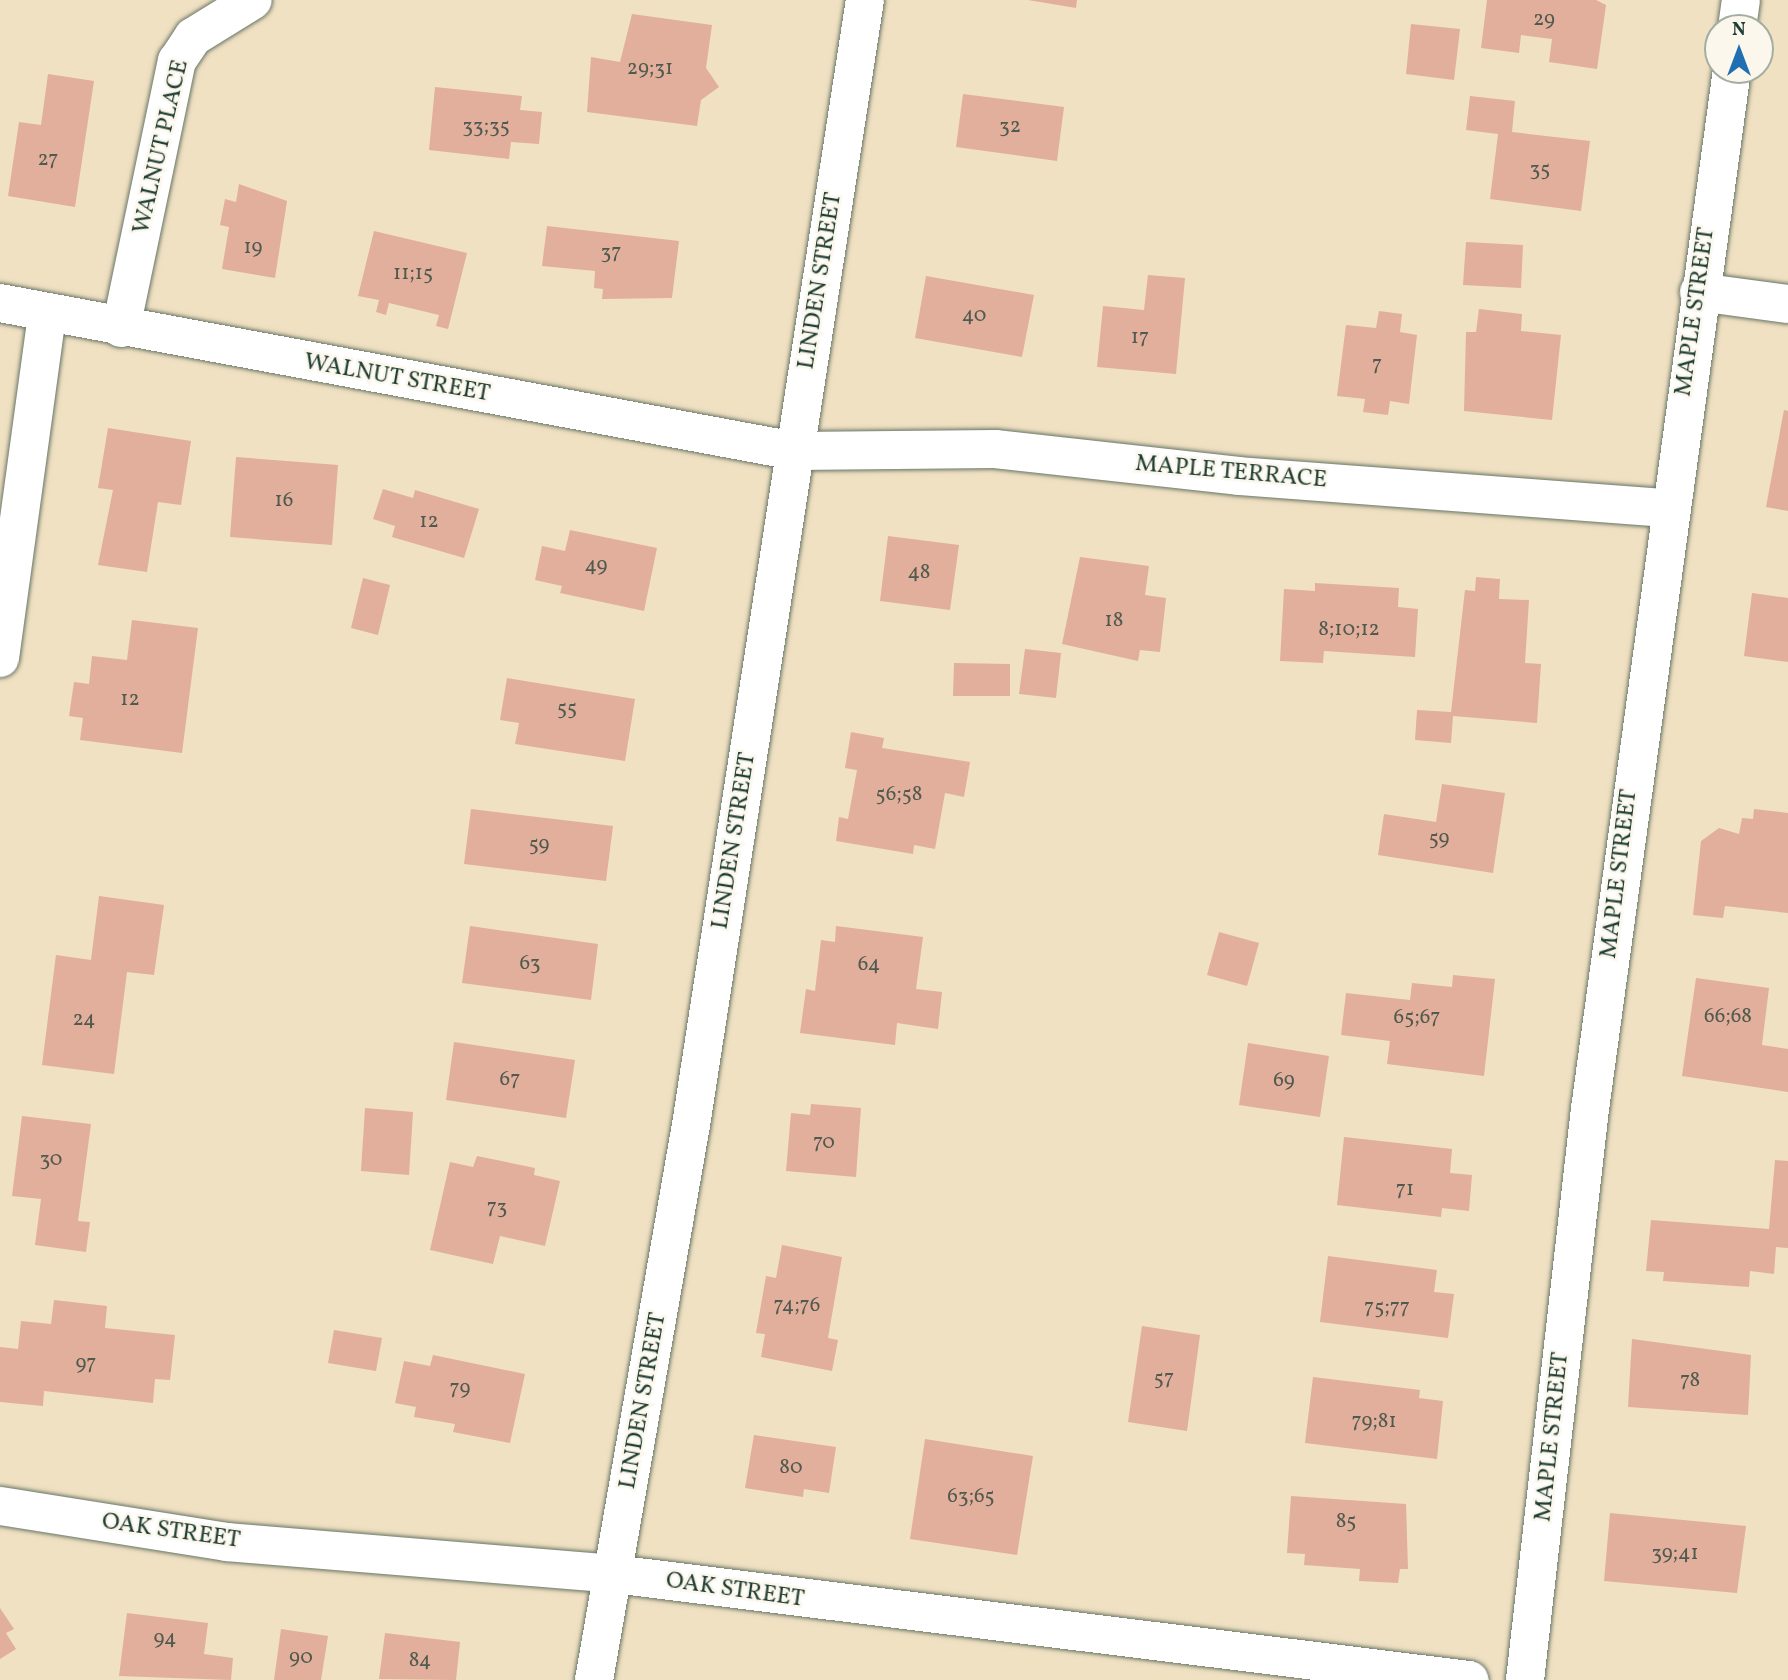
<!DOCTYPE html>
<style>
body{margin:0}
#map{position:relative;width:1788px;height:1680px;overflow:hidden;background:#f1e1c3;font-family:Vollkorn,serif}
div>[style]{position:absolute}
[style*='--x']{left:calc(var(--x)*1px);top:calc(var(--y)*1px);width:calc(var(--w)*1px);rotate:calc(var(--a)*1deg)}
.building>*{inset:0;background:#e1af9c}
.roads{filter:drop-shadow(0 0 2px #687666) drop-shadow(0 0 2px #687666)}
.street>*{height:38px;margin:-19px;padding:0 19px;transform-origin:19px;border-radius:19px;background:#fff}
.secondary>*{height:38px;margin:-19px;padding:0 19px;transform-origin:19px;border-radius:19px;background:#fff}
span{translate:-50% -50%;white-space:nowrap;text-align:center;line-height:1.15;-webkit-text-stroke:5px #fbf7ec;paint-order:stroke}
.number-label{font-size:21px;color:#505a4e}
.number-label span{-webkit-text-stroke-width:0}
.street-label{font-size:24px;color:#1f3d34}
.north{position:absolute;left:1704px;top:14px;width:70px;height:70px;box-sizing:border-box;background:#fbf7ec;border:2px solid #a3ada2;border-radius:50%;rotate:0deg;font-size:19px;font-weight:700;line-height:28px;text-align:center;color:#1f3d34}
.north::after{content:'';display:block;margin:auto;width:24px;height:32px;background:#1f6fb2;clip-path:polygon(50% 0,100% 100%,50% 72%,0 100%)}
</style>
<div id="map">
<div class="building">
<i style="clip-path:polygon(1028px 0,1077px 0,1076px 8px)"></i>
<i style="clip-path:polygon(1487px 0,1596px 0,1606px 5px,1597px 69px,1549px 62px,1552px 39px,1521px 35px,1519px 53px,1481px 48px)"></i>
<i style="clip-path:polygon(632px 14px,712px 25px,706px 68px,719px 87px,701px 100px,697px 126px,587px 112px,591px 57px,620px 62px)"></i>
<i style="clip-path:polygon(1411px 24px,1460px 29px,1454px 80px,1406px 74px)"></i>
<i style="clip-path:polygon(48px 74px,94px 81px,75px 207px,8px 196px,19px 122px,41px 125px)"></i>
<i style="clip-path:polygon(435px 87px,522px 96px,520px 110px,542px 112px,539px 144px,511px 142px,509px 159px,429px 150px)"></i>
<i style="clip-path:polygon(963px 94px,1064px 107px,1057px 161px,956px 147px)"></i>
<i style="clip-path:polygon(1470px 96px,1515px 101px,1512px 132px,1590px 141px,1581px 211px,1490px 199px,1498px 134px,1466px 130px)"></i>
<i style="clip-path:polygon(239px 184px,287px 201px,275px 278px,222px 269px,229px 227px,220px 225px,225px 199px,236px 202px)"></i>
<i style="clip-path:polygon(547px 226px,679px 241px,672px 298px,602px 299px,603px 289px,594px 288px,595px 271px,542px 266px)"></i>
<i style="clip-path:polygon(374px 231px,467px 253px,448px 329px,436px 326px,439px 315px,389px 303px,386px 315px,376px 312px,379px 300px,358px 296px)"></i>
<i style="clip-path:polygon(1466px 242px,1523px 245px,1521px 288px,1463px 285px)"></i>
<i style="clip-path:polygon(1148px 275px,1185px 278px,1176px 374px,1097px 367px,1103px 306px,1144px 310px)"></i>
<i style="clip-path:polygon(926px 276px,1034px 295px,1022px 357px,915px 338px)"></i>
<i style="clip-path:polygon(1479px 309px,1522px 314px,1521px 331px,1561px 335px,1552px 420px,1464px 411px,1466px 332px,1476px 332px)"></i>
<i style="clip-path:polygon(1379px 311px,1402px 314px,1400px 332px,1417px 335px,1409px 404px,1390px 401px,1388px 415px,1363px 412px,1365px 399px,1337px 396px,1346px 325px,1376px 328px)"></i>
<i style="clip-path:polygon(1784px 410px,1788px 411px,1788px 511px,1766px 507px)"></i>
<i style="clip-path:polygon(108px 428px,191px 441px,181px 505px,158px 502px,147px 572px,98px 565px,113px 490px,98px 488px)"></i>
<i style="clip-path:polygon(236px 457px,338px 465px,332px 545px,230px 537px)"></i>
<i style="clip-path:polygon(383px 489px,413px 498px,415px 490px,479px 509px,464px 558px,392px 537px,395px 526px,373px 519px)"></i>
<i style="clip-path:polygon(570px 530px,657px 548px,644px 611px,560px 593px,562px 586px,535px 580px,542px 546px,565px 551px)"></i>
<i style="clip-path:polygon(888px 536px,959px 545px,950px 610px,880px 601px)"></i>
<i style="clip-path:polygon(1080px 557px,1149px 566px,1145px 595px,1166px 598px,1160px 652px,1140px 650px,1138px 661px,1062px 644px)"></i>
<i style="clip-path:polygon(1476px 577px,1500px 579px,1499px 599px,1529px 600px,1525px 663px,1541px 664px,1537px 723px,1453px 716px,1451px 743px,1415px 740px,1417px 710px,1451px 712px,1465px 590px,1475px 591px)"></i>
<i style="clip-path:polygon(363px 578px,390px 585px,378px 635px,351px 628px)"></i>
<i style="clip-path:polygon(1315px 583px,1399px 588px,1398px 607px,1418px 609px,1415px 657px,1324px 651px,1323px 663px,1280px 661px,1284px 589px,1315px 591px)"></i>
<i style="clip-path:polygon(1752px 593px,1788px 598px,1788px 662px,1744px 656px)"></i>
<i style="clip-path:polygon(132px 620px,198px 628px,182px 753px,80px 740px,83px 718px,69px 716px,74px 682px,89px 684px,92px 656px,127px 660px)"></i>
<i style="clip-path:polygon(1025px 649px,1061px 653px,1056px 698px,1019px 694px)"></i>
<i style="clip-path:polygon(954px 663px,1010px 664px,1010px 696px,953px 696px)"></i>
<i style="clip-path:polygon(507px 678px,635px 699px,625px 761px,515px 744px,519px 723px,500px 720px)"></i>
<i style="clip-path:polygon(851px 732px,884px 738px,882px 748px,970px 762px,964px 797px,945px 793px,935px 849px,914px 845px,913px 854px,836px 841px,839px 817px,848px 819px,857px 770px,845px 768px)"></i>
<i style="clip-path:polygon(1442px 784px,1505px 793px,1493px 873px,1378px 855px,1384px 814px,1436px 822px)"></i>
<i style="clip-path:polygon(471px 809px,613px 826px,606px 881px,464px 864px)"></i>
<i style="clip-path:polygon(1754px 809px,1788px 813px,1788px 913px,1725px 906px,1723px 918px,1693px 915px,1701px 841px,1719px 828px,1739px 834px,1742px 818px,1753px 819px)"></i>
<i style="clip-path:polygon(99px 896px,164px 905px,154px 975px,127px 972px,114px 1074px,42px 1065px,56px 955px,91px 960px)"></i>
<i style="clip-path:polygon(470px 926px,598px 944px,591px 1000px,462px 983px)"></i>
<i style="clip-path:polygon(836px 926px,923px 937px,916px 989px,942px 992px,938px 1029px,897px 1023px,895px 1045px,800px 1033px,806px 989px,815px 991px,821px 940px,835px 942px)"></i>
<i style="clip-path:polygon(1219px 932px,1259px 943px,1247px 986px,1207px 975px)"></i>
<i style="clip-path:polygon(1453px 975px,1495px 979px,1484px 1076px,1387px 1064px,1390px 1041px,1341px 1035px,1346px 993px,1410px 1000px,1412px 983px,1452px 987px)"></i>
<i style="clip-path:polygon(1696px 978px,1769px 988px,1762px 1045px,1788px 1049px,1788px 1092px,1682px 1076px)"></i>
<i style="clip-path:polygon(454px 1042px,575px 1060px,566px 1118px,446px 1100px)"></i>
<i style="clip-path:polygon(1248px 1043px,1329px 1056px,1320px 1117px,1239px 1105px)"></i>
<i style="clip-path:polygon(811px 1104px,861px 1108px,856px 1177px,786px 1171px,791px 1113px,810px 1115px)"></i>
<i style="clip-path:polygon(365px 1108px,413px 1112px,409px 1175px,361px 1171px)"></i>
<i style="clip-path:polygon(22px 1116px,91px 1124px,78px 1221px,90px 1222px,86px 1252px,35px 1245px,41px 1199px,12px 1196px)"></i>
<i style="clip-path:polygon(1344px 1137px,1452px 1149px,1450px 1173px,1472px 1175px,1469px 1211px,1442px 1208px,1441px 1217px,1337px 1205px)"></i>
<i style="clip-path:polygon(477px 1156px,535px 1168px,534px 1175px,560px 1181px,545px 1246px,500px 1236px,493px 1264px,430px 1250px,450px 1162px,473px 1167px)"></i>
<i style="clip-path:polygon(1775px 1160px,1788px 1161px,1788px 1248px,1776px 1247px,1774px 1274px,1750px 1271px,1749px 1287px,1663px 1281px,1664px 1272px,1646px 1271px,1651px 1220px,1769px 1229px)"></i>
<i style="clip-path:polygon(782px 1245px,842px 1257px,828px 1338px,838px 1340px,832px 1371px,761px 1357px,765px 1334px,756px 1333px,766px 1276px,776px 1278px)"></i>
<i style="clip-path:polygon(1328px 1256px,1437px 1270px,1434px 1292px,1454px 1294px,1448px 1338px,1320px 1322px)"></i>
<i style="clip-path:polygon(54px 1300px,107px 1306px,105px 1328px,175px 1335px,170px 1380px,155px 1379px,153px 1403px,44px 1391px,43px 1406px,0 1402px,0 1347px,18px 1349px,21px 1321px,51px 1324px)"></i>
<i style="clip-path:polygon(1142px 1326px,1200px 1335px,1187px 1431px,1128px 1422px)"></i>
<i style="clip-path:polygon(334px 1330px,382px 1338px,376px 1371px,328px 1363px)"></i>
<i style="clip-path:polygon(1632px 1339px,1751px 1355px,1748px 1415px,1628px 1407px)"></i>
<i style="clip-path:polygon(433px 1355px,525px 1374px,510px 1443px,453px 1432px,455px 1424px,414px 1417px,416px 1407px,395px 1403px,404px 1361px,430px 1366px)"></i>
<i style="clip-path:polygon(1313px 1377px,1420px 1390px,1419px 1398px,1443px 1401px,1437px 1459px,1305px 1443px)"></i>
<i style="clip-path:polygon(754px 1435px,836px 1447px,829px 1493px,804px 1489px,803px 1497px,745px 1488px)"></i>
<i style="clip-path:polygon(925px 1439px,1033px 1456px,1017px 1555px,910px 1539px)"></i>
<i style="clip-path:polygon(1291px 1496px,1406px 1504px,1408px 1569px,1400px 1569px,1398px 1583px,1359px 1581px,1360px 1569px,1304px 1565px,1305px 1554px,1287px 1553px)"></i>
<i style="clip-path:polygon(1610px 1513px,1746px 1526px,1737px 1593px,1604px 1581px)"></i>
<i style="clip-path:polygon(0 1608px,14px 1629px,6px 1633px,16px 1649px,0 1659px)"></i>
<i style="clip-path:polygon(127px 1613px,208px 1623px,204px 1654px,233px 1658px,231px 1680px,119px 1676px)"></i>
<i style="clip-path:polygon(281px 1629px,328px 1636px,321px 1680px,274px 1680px)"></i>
<i style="clip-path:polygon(385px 1633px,460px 1642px,456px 1680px,379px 1679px)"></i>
</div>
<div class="roads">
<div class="street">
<i style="--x:1737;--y:28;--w:28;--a:-82"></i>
<i style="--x:1699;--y:292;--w:90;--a:7.7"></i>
<i style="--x:0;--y:303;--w:809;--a:10.55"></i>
<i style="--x:795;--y:451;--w:200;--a:-0.6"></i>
<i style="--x:995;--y:449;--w:245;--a:6.3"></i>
<i style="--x:1239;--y:476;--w:430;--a:4.3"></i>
<i style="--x:121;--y:328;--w:273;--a:-78.2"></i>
<i style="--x:177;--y:61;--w:29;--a:-56"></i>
<i style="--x:193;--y:37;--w:70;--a:-31.7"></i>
<i style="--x:0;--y:658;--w:346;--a:-82.2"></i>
<i style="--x:594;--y:1680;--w:563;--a:-80.09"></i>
<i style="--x:691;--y:1125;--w:1138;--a:-81.21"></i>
<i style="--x:1525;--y:1680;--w:575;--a:-83.51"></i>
<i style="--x:1590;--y:1109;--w:1049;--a:-82.22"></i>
</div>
<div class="secondary">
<i style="--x:0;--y:1506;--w:230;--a:9"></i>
<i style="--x:227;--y:1542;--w:388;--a:4.7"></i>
<i style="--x:614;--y:1574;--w:862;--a:7.07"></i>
</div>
</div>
<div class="number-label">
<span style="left:1544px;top:20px">29</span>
<span style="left:650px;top:69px">29;31</span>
<span style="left:486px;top:127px">33;35</span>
<span style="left:1010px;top:127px">32</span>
<span style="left:48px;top:160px">27</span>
<span style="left:1540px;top:170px">35</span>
<span style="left:253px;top:248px">19</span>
<span style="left:611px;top:253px">37</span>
<span style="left:413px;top:274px">11;15</span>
<span style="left:974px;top:316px">40</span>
<span style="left:1140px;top:338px">17</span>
<span style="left:1377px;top:365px">7</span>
<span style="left:284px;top:501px">16</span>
<span style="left:429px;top:522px">12</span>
<span style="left:596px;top:566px">49</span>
<span style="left:919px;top:573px">48</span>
<span style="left:1114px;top:621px">18</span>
<span style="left:1349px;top:630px">8;10;12</span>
<span style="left:130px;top:700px">12</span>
<span style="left:567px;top:709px">55</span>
<span style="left:899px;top:795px">56;58</span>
<span style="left:1439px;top:839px">59</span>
<span style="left:539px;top:845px">59</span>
<span style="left:530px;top:964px">63</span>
<span style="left:869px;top:965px">64</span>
<span style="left:1728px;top:1017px">66;68</span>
<span style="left:1417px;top:1018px">65;67</span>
<span style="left:84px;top:1020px">24</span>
<span style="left:510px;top:1080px">67</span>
<span style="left:1284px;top:1081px">69</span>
<span style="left:824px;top:1143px">70</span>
<span style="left:51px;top:1160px">30</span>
<span style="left:1405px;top:1190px">71</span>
<span style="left:497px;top:1208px">73</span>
<span style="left:797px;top:1306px">74;76</span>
<span style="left:1387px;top:1308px">75;77</span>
<span style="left:86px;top:1364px">97</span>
<span style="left:1164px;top:1379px">57</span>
<span style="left:1690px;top:1381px">78</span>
<span style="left:460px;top:1389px">79</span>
<span style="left:1374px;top:1422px">79;81</span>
<span style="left:791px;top:1468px">80</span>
<span style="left:971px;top:1497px">63;65</span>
<span style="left:1346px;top:1522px">85</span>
<span style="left:1675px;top:1554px">39;41</span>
<span style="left:165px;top:1639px">94</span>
<span style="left:301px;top:1658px">90</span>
<span style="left:420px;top:1661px">84</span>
</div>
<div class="street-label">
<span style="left:162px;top:147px;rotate:-77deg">WALNUT PLACE</span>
<span style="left:821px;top:281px;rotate:-81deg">LINDEN STREET</span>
<span style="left:1696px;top:312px;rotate:-82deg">MAPLE STREET</span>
<span style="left:397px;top:379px;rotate:10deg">WALNUT STREET</span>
<span style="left:1231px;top:473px;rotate:5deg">MAPLE TERRACE</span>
<span style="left:735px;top:841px;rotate:-81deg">LINDEN STREET</span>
<span style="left:1620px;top:874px;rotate:-83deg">MAPLE STREET</span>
<span style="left:644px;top:1401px;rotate:-80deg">LINDEN STREET</span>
<span style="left:1553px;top:1437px;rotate:-84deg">MAPLE STREET</span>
<span style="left:171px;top:1532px;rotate:8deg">OAK STREET</span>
<span style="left:735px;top:1591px;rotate:8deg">OAK STREET</span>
</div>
<div class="north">N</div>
</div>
